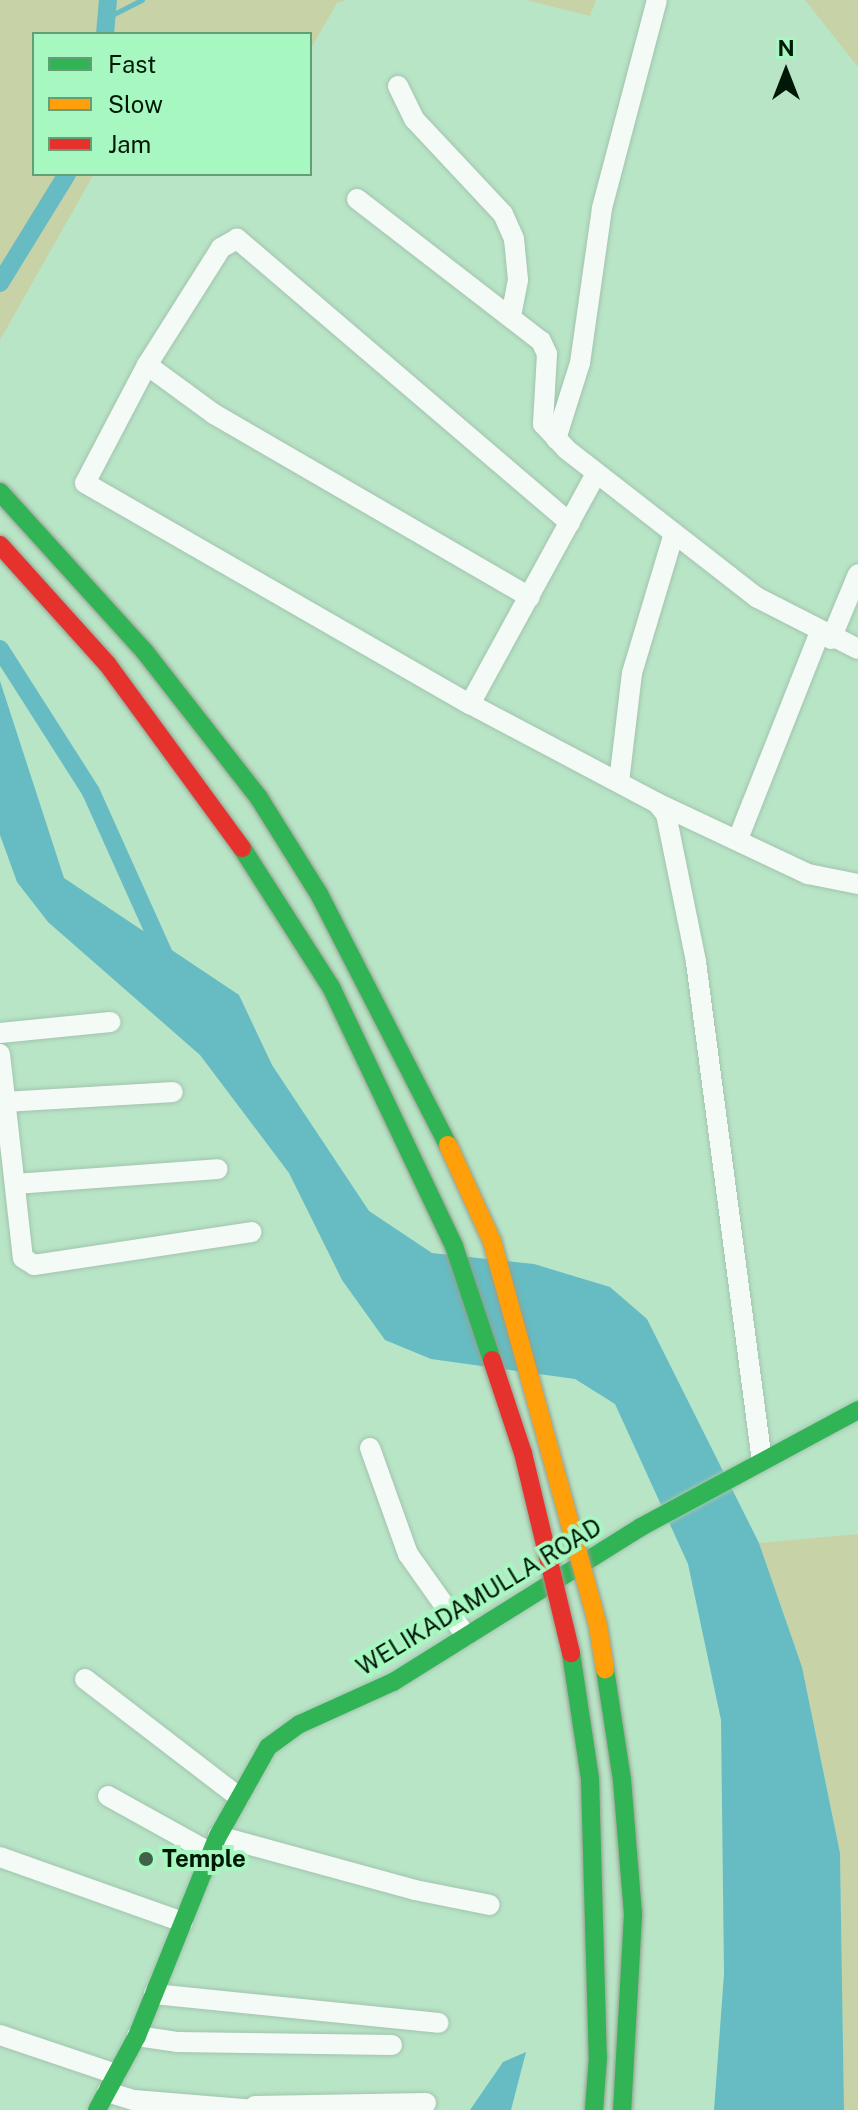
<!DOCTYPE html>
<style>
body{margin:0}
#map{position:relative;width:858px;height:2110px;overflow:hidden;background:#b9e5c7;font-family:"Public Sans",sans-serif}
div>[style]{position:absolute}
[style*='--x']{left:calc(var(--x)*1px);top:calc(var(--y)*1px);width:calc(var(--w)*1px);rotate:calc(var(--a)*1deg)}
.green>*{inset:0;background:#c7d2a7}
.water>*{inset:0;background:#66bcc2}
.stream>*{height:5px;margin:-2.5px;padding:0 2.5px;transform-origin:2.5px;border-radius:2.5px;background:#66bcc2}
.canal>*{height:18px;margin:-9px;padding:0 9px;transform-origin:9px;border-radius:9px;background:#66bcc2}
.roads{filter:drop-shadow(0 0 2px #a2c4ae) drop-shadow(0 0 2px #a2c4ae)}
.street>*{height:20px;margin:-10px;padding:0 10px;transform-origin:10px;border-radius:10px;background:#f4fbf7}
.fast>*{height:18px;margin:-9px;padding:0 9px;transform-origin:9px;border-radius:9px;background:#30b455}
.bridges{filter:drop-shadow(0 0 2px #949f8e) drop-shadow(0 0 2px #949f8e)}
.fast-bridge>*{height:18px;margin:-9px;padding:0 9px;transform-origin:9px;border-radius:9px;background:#30b455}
.slow-bridge>*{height:18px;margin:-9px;padding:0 9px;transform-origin:9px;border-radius:9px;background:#ff9f0a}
.jam-bridge>*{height:18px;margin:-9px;padding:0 9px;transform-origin:9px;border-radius:9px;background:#e5322d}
.dots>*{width:22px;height:22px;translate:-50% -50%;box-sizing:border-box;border:4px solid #a7f7c1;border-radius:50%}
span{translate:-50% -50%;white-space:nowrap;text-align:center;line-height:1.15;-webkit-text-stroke:8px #a7f7c1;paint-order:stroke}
.street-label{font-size:24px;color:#001907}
.poi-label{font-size:24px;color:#001907;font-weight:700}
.left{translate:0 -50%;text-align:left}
.legend{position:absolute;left:32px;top:32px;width:280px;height:144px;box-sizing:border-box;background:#a7f7c1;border:2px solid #649e77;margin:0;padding:10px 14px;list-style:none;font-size:24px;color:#001907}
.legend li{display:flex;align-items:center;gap:16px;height:40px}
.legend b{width:40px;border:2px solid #649e77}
.north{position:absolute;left:746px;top:32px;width:80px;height:80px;-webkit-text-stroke:6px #a7f7c1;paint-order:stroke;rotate:0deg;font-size:22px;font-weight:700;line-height:32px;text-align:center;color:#001907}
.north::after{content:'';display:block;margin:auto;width:28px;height:36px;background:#001907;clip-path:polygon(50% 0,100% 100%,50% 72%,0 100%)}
</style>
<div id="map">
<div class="green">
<i style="clip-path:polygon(0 0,346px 0,337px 3px,310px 50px,310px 34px,34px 34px,34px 174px,94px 174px,0 340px)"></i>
<i style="clip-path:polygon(526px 0,596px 0,590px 16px)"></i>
<i style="clip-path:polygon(805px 0,858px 0,858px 67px)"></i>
<i style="clip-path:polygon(858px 1534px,858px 2110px,844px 2110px,840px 1853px,802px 1667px,759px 1543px)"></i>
</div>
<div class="water">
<i style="clip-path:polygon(0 681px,64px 878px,239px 995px,272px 1065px,369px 1211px,432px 1253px,534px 1264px,610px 1287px,647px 1319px,759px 1543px,802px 1667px,840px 1853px,844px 2110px,714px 2110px,724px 1974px,721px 1720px,688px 1564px,615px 1404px,575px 1379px,431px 1359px,385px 1340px,342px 1280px,289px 1173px,200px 1055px,48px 922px,17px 882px,0 835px)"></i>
<i style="clip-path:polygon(526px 2052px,511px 2110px,470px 2110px,503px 2062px)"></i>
</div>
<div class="stream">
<i style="--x:108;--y:17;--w:38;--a:-27"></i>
</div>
<div class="canal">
<i style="--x:105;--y:34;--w:34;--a:-85"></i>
<i style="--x:0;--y:283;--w:128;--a:-58.4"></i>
<i style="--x:0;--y:649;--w:169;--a:57.5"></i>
<i style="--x:91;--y:792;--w:188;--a:65.8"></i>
</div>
<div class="roads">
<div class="street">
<i style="--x:398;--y:86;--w:37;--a:64"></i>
<i style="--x:414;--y:119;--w:130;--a:46.9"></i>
<i style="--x:503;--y:214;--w:27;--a:66"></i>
<i style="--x:514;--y:239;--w:41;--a:84.4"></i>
<i style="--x:518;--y:280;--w:36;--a:101"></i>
<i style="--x:357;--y:199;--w:232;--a:37.7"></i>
<i style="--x:541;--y:341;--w:14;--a:65"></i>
<i style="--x:547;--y:354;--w:70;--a:93.3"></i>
<i style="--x:543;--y:424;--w:34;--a:47"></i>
<i style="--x:566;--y:449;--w:241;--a:37.9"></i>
<i style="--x:756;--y:597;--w:114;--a:27"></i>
<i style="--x:147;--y:365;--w:83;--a:36.2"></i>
<i style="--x:214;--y:414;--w:365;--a:30.1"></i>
<i style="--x:556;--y:439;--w:80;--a:-72.5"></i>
<i style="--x:580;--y:363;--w:157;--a:-81.9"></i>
<i style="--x:602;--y:208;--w:215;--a:-75.2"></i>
<i style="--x:570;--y:523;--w:438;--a:-139.5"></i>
<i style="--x:237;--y:239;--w:18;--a:151"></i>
<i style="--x:221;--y:248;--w:138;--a:122.3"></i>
<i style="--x:147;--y:365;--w:133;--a:117.7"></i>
<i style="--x:85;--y:483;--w:444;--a:29.9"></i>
<i style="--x:470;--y:704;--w:212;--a:27.9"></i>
<i style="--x:657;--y:803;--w:14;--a:51"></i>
<i style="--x:666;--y:814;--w:151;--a:78.5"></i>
<i style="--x:696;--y:962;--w:503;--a:82.47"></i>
<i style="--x:831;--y:639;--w:70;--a:-67.4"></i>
<i style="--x:470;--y:704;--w:262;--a:-61.3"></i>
<i style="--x:619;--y:782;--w:110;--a:-83.2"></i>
<i style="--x:632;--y:673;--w:143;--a:-73.3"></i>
<i style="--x:657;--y:803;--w:167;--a:25.2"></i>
<i style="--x:808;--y:874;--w:51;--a:11.3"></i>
<i style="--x:738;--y:839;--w:223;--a:-68.4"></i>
<i style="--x:0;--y:1033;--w:111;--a:-5.7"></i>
<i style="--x:0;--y:1054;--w:205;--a:83.6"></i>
<i style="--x:23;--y:1258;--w:13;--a:32"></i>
<i style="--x:34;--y:1265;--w:220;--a:-8.6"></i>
<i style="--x:5;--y:1102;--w:168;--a:-3.4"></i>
<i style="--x:15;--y:1184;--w:203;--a:-4.2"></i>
<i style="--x:370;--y:1448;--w:113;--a:70.3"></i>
<i style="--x:408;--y:1554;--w:100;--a:54.7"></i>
<i style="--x:85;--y:1679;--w:194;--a:37.5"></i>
<i style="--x:108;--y:1796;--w:118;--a:29"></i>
<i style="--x:218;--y:1836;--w:204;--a:15.3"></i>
<i style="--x:415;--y:1890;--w:76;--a:11.3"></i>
<i style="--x:0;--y:1857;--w:194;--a:19.6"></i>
<i style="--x:154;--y:1994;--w:286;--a:5.8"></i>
<i style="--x:0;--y:2035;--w:122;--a:18.6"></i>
<i style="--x:137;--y:2036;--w:40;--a:8.5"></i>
<i style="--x:177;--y:2042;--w:215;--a:0.8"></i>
<i style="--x:107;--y:2092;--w:28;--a:17"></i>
<i style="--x:134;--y:2100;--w:121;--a:4.7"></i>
<i style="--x:255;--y:2106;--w:171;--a:-1"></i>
</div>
<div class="fast">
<i style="--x:97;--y:2110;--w:84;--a:-61.6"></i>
<i style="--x:137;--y:2036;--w:216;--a:-68"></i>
<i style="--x:218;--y:1836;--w:102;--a:-60.7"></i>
<i style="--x:268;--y:1747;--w:39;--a:-36"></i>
<i style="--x:300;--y:1724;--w:102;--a:-24.3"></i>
<i style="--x:393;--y:1682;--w:292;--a:-32"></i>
<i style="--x:641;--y:1527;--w:247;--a:-28.3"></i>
</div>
</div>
<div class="bridges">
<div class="fast-bridge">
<i style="--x:0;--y:492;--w:216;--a:47.8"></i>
<i style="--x:145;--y:652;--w:185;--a:52"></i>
<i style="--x:259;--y:798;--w:113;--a:58"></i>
<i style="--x:319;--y:894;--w:282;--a:62.8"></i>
<i style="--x:242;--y:848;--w:165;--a:57.4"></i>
<i style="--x:331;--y:987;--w:287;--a:64.6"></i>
<i style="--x:454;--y:1246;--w:120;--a:71.6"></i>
<i style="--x:571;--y:1653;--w:127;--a:81.4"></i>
<i style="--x:590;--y:1779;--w:278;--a:88.4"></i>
<i style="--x:598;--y:2057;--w:53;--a:94.3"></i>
<i style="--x:605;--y:1669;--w:112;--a:81.3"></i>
<i style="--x:622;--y:1780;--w:135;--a:85.3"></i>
<i style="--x:633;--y:1915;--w:195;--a:93.2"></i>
</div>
<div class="slow-bridge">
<i style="--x:448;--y:1145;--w:106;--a:65.4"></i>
<i style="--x:492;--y:1241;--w:399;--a:74.6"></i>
<i style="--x:598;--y:1626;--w:44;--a:80.8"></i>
</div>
<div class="jam-bridge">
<i style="--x:0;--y:545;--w:161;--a:48"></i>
<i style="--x:108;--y:665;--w:227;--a:53.8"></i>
<i style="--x:492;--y:1360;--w:98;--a:71.6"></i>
<i style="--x:523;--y:1453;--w:206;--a:76.5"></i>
</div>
</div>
<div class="dots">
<i style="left:146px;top:1859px;background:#41604a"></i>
</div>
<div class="street-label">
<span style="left:479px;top:1597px;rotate:-31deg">WELIKADAMULLA ROAD</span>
</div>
<div class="poi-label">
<span class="left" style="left:162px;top:1859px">Temple</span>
</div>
<ul class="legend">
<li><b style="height:10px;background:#30b455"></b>Fast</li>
<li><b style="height:10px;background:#ff9f0a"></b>Slow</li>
<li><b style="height:10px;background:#e5322d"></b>Jam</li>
</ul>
<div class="north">N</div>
</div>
